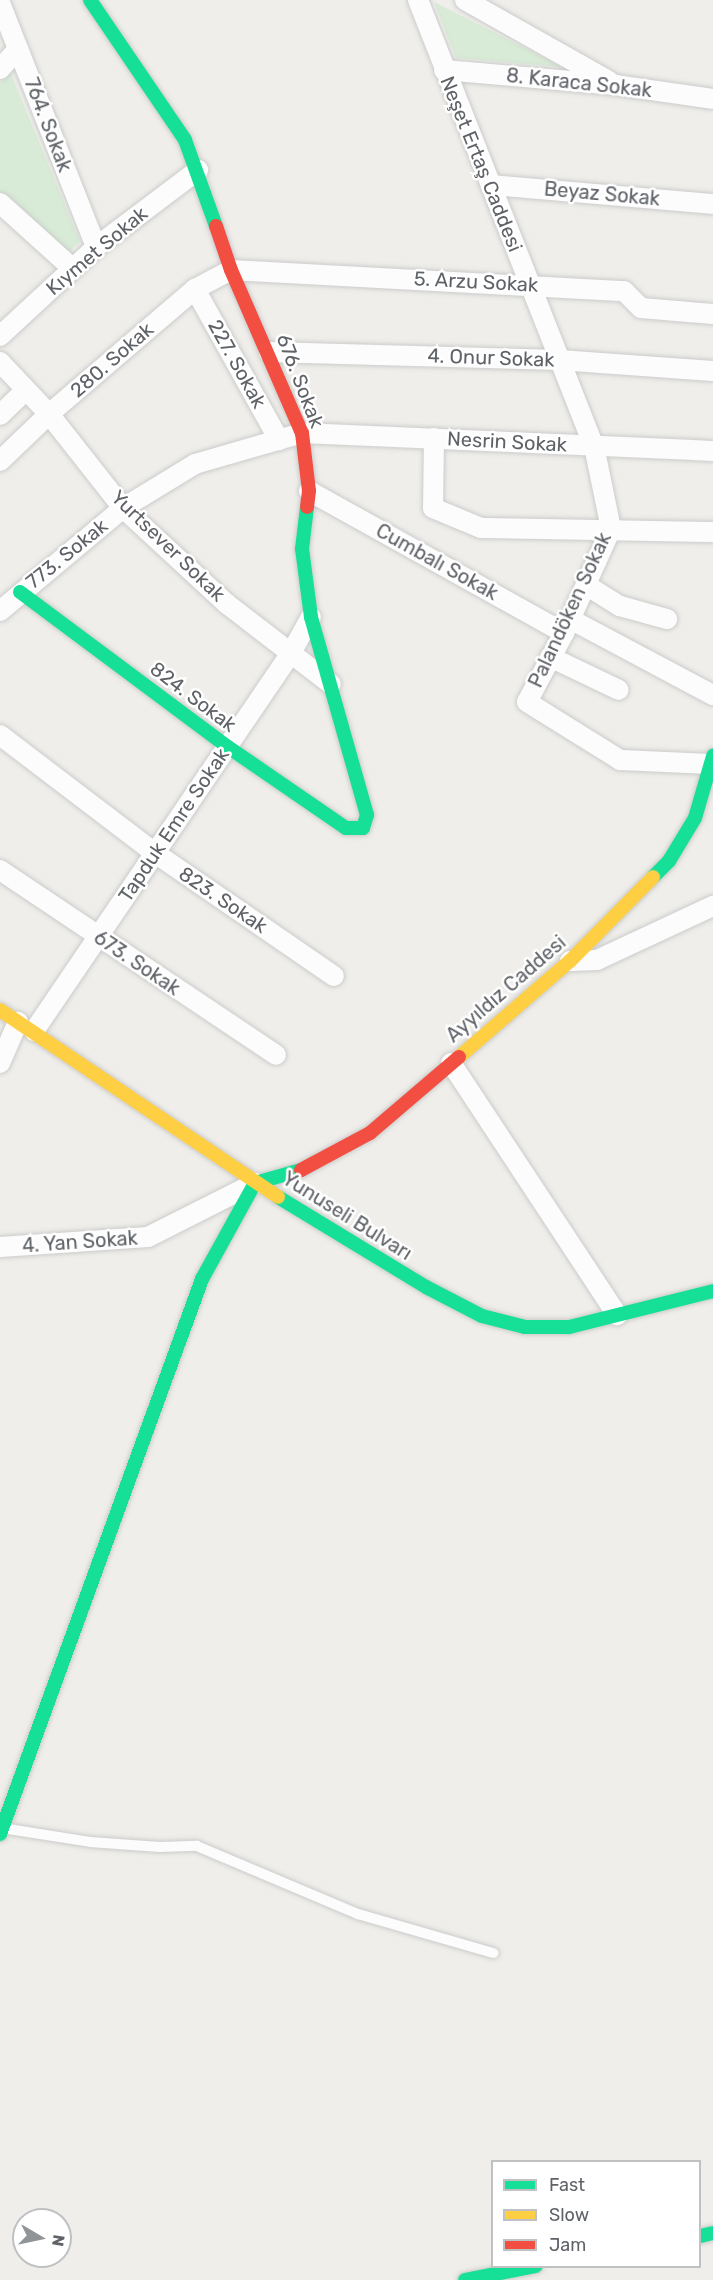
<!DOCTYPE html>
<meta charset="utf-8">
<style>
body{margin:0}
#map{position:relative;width:713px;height:2280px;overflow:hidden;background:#efeeea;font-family:Rubik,sans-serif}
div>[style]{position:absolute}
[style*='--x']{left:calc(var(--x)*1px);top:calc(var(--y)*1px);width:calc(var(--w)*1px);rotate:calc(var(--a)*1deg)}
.green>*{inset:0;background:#d8ebd6}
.roads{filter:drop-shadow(0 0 2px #cbcccc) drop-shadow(0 0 2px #cbcccc)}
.lane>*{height:10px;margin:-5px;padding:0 5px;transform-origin:5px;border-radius:5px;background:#fdfcfc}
.street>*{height:20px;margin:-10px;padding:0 10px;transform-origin:10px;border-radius:10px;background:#fdfcfc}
.fast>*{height:14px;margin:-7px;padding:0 7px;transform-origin:7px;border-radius:7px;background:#16e098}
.slow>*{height:14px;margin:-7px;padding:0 7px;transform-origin:7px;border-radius:7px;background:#ffcf43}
.jam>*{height:14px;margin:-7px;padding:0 7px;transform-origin:7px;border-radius:7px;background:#f24e42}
span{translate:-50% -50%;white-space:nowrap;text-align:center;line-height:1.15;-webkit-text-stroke:5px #fff;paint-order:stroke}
.street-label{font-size:20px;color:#5f6368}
.legend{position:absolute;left:491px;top:2160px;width:210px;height:108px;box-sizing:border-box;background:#fff;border:2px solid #bfc1c3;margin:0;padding:8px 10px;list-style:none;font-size:18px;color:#5f6368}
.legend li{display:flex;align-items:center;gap:12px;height:30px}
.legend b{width:30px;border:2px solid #bfc1c3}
.north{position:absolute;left:12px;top:2208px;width:60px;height:60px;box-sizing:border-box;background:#fff;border:2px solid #bfc1c3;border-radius:50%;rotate:99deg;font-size:16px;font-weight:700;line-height:24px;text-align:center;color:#5f6368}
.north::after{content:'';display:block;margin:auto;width:21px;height:27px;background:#919496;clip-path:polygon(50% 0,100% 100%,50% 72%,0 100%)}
</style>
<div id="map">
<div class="green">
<i style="clip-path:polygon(434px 2px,562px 67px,456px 58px)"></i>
<i style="clip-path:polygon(10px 72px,80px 241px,68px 253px,0 192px,0 83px)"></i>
</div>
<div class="roads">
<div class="lane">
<i style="--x:2;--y:1828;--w:89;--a:9"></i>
<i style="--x:90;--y:1842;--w:70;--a:4.1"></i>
<i style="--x:160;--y:1847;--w:37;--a:-2"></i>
<i style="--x:197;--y:1846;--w:175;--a:22.9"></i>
<i style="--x:358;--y:1914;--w:141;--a:16.1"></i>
</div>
<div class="street">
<i style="--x:418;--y:0;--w:479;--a:68.5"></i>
<i style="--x:594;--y:446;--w:85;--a:78.4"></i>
<i style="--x:611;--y:529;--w:114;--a:114.3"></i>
<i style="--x:564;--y:633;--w:78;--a:118.2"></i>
<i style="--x:527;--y:702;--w:110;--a:31.9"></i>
<i style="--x:620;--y:760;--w:91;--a:2.5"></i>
<i style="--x:465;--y:0;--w:165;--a:29.4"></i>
<i style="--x:0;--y:3;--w:262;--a:68.5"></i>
<i style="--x:0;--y:69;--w:27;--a:-48"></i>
<i style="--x:444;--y:70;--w:173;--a:5"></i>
<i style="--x:616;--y:85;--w:98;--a:8.2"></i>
<i style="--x:491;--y:185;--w:223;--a:4.9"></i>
<i style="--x:0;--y:203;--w:97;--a:42.1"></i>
<i style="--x:195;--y:289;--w:173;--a:60.9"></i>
<i style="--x:0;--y:336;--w:131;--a:-42.8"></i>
<i style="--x:96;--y:247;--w:128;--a:-37"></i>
<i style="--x:269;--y:352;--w:290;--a:1.6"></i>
<i style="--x:559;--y:360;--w:154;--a:4.1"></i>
<i style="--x:0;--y:362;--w:71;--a:46.7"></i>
<i style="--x:49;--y:414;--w:120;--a:51.8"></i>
<i style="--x:123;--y:508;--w:142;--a:42.7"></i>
<i style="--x:227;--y:604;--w:131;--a:37.6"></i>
<i style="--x:0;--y:415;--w:36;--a:-44"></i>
<i style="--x:434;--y:438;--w:70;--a:90.8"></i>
<i style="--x:433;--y:508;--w:52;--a:22.6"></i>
<i style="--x:481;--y:528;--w:232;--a:1"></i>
<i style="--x:0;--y:461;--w:68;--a:-43.8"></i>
<i style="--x:49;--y:414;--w:192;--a:-40.6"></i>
<i style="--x:195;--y:289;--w:41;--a:-27.8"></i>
<i style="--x:231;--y:270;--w:394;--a:3.1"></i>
<i style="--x:624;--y:291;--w:24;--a:45"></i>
<i style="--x:641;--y:308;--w:72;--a:4.8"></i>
<i style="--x:309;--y:491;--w:292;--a:29.1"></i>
<i style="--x:586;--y:585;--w:40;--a:32"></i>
<i style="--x:620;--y:606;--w:49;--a:15.5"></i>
<i style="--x:0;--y:611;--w:160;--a:-39.9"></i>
<i style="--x:123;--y:508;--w:84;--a:-31.4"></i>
<i style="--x:195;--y:464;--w:111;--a:-16.2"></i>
<i style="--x:302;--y:433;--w:411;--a:2.5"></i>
<i style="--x:570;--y:619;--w:162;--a:28"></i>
<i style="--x:550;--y:657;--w:76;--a:25.6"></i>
<i style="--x:0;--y:735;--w:195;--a:37.3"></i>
<i style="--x:155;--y:853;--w:217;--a:34.5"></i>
<i style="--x:0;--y:870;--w:332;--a:33.8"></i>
<i style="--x:570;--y:961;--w:27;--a:-2"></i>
<i style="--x:597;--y:960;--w:128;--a:-25"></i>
<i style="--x:34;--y:1031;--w:457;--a:-55.8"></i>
<i style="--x:291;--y:653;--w:41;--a:-60.9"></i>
<i style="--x:0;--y:1063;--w:45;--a:-66.3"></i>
<i style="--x:451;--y:1063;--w:302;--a:56.6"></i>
<i style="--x:0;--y:1247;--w:148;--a:-3.9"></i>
<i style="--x:148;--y:1237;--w:120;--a:-26.8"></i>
</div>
<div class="fast">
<i style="--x:90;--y:0;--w:169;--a:55.8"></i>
<i style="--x:185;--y:140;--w:91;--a:70.2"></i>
<i style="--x:20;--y:592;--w:259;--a:36.7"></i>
<i style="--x:228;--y:747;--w:143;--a:34.5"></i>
<i style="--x:346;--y:828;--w:17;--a:0"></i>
<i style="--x:363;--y:828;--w:14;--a:-73"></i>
<i style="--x:367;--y:815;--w:206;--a:-105.8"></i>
<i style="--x:311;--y:617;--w:69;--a:-97.5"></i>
<i style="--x:302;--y:549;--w:42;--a:-83.2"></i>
<i style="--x:653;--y:877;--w:23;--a:-45"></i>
<i style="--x:669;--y:861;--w:50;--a:-58.8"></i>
<i style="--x:695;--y:818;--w:65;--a:-73.8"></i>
<i style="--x:278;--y:1197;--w:173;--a:31.3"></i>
<i style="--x:426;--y:1287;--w:63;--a:27.4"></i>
<i style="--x:482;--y:1316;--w:44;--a:14.3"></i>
<i style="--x:525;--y:1327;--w:44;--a:0"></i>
<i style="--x:569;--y:1327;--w:148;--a:-14"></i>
<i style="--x:0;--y:1834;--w:591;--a:-70"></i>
<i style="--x:202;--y:1279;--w:110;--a:-61.1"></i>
<i style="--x:255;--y:1183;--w:48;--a:-15.8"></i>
<i style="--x:700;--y:2236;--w:13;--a:-13"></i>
<i style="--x:465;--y:2280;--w:72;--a:-11.2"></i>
</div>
<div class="slow">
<i style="--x:0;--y:1010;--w:335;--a:33.9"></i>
<i style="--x:459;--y:1057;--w:147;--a:-40.9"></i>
<i style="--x:570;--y:961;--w:118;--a:-45.3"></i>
</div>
<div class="jam">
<i style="--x:216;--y:226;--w:46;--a:71.2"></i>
<i style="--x:231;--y:270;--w:178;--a:66.5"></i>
<i style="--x:302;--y:433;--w:58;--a:83.1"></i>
<i style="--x:309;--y:491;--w:16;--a:97"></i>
<i style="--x:301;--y:1170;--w:78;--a:-28.2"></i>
<i style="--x:370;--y:1133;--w:117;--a:-40.5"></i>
</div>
</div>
<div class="street-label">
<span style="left:579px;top:83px;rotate:6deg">8. Karaca Sokak</span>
<span style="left:48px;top:125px;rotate:69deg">764. Sokak</span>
<span style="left:481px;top:164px;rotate:68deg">Neşet Ertaş Caddesi</span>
<span style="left:602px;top:194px;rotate:5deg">Beyaz Sokak</span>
<span style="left:97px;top:251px;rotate:-40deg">Kıymet Sokak</span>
<span style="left:476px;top:282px;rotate:3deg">5. Arzu Sokak</span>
<span style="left:491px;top:358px;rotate:2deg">4. Onur Sokak</span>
<span style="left:112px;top:360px;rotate:-41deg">280. Sokak</span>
<span style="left:237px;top:364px;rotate:61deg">227. Sokak</span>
<span style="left:300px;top:381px;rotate:69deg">676. Sokak</span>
<span style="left:507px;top:442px;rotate:3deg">Nesrin Sokak</span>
<span style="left:168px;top:546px;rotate:44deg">Yurtsever Sokak</span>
<span style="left:67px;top:554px;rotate:-39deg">773. Sokak</span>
<span style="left:437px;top:562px;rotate:29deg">Cumbalı Sokak</span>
<span style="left:570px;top:610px;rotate:-65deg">Palandöken Sokak</span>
<span style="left:193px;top:697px;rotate:37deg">824. Sokak</span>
<span style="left:174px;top:825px;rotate:-56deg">Tapduk Emre Sokak</span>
<span style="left:223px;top:900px;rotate:34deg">823. Sokak</span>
<span style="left:137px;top:963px;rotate:34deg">673. Sokak</span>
<span style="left:506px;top:989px;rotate:-41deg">Ayyıldız Caddesi</span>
<span style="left:347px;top:1216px;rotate:32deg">Yunuseli Bulvarı</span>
<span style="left:80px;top:1242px;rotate:-4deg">4. Yan Sokak</span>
</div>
<ul class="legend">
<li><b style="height:8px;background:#16e098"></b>Fast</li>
<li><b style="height:8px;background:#ffcf43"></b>Slow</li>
<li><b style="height:8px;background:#f24e42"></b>Jam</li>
</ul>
<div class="north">N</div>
</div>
